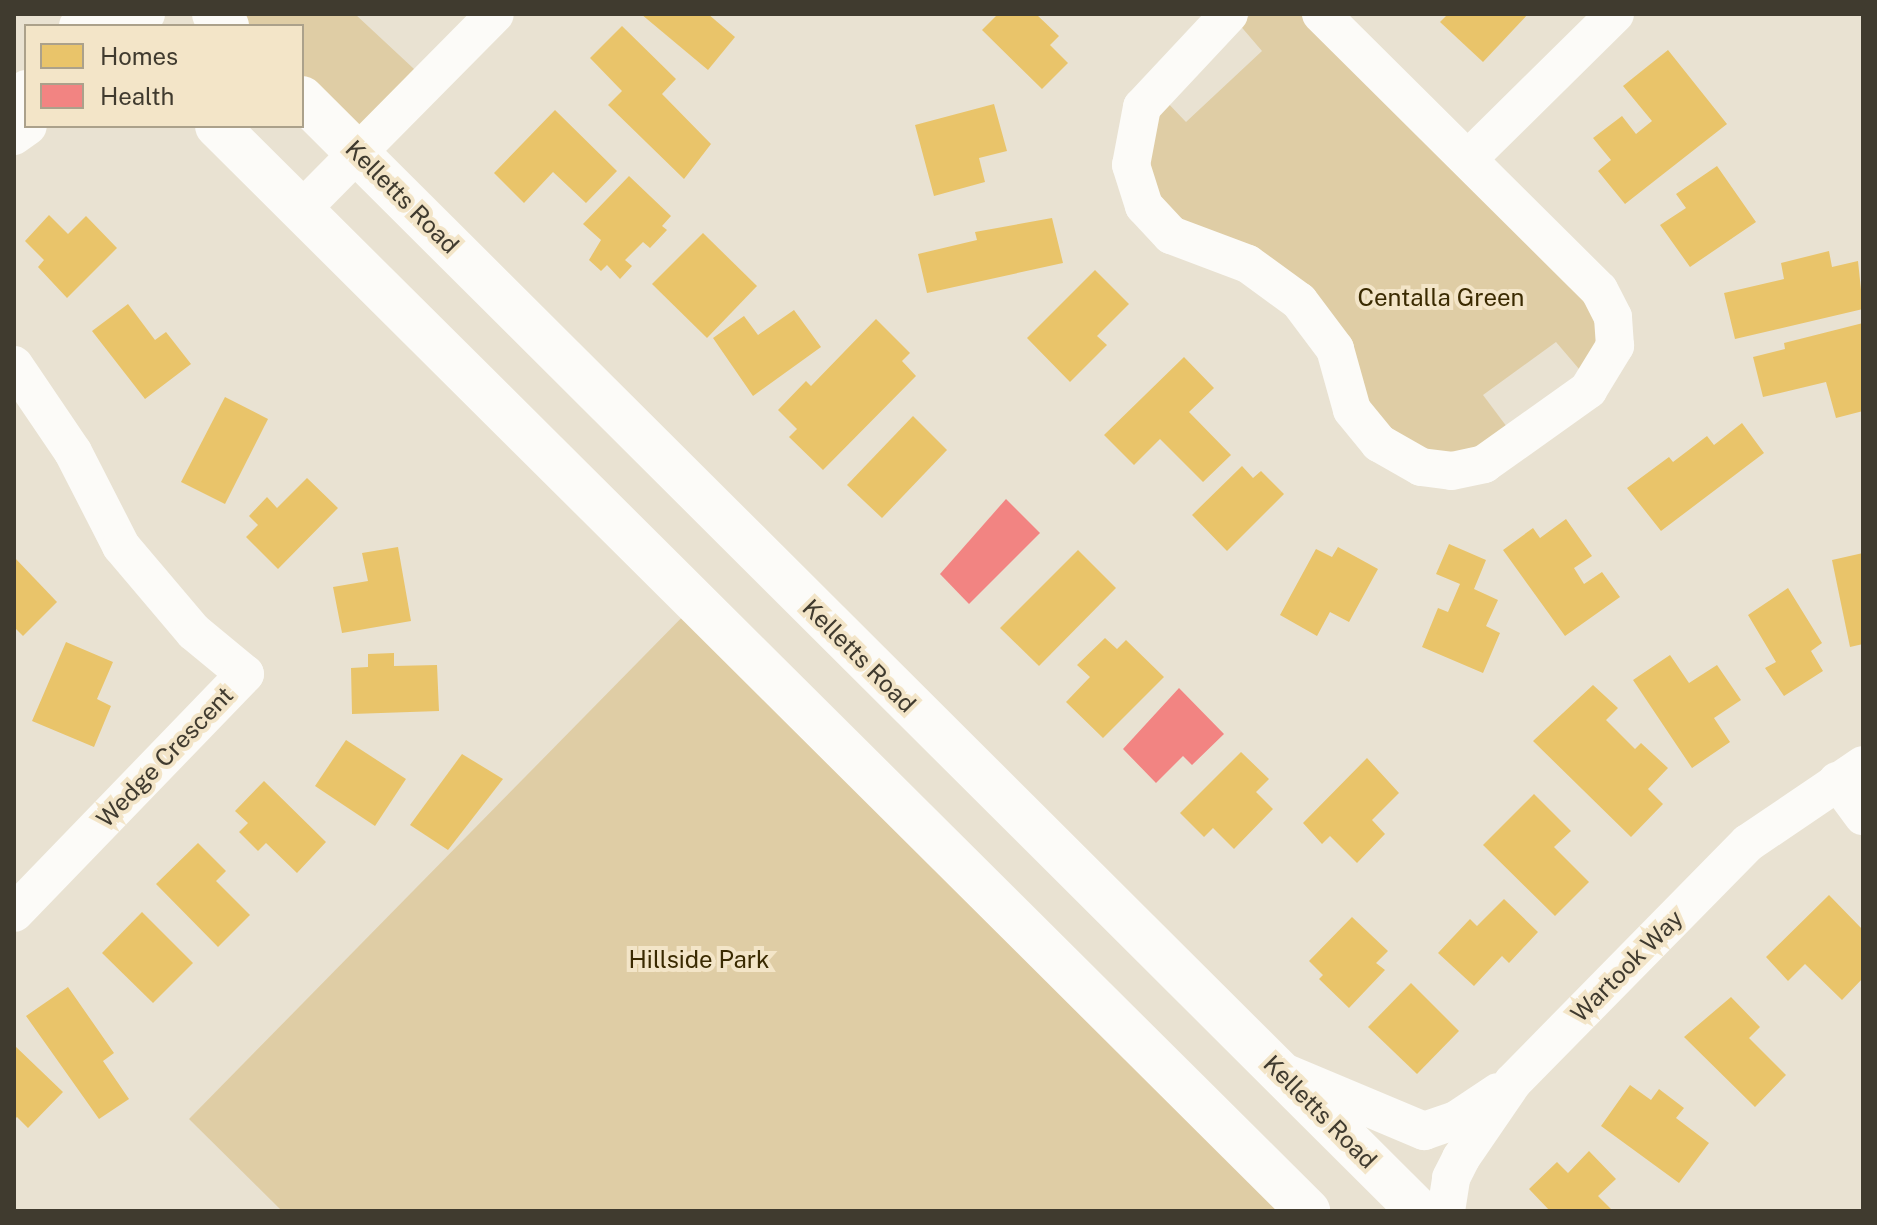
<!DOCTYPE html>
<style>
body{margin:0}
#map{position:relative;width:1877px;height:1225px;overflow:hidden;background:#e9e2d2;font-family:"Public Sans",sans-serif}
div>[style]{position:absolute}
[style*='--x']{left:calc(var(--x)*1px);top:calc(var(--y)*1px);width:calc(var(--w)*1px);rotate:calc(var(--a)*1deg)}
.green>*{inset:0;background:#dfcda5}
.homes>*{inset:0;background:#e9c46a}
.health>*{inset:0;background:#f28482}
.street>*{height:38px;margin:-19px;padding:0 19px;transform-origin:19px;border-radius:19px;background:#fcfbf8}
.primary>*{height:44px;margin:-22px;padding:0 22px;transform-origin:22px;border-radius:22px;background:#fcfbf8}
span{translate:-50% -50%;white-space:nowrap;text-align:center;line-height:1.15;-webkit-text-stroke:8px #f3e5c8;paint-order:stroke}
.street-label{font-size:24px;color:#403b2f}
.park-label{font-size:24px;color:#3a2a01}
.frame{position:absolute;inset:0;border:16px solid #403b2f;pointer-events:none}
.legend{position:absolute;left:24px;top:24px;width:280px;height:104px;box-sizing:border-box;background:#f3e5c8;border:2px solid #aba18b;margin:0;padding:10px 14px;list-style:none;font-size:24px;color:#403b2f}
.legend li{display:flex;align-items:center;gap:16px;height:40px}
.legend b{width:40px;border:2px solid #aba18b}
</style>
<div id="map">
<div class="green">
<i style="clip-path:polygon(214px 14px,355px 14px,428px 82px,358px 152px,302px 98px,302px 26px,227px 26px)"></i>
<i style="clip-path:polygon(1252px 14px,1300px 14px,1314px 24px,1588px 298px,1602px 322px,1585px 376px,1556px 342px,1483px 395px,1510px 431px,1469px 452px,1434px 453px,1410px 444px,1370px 410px,1356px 363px,1176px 222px,1145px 173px,1163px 98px,1186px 122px,1262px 51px,1238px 23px)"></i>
<i style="clip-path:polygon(697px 602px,1308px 1211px,282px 1211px,189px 1119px)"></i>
</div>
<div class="homes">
<i style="clip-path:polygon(641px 14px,708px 14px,735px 37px,708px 70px)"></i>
<i style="clip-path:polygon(998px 14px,1036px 14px,1059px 36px,1050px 45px,1068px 63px,1042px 89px,982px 30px)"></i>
<i style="clip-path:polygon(1448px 14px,1528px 14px,1483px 62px,1440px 22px)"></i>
<i style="clip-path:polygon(622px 26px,676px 79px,662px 94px,711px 144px,684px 179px,608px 105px,622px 91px,590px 58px)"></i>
<i style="clip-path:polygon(1668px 50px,1727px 124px,1625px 204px,1598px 171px,1611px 160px,1593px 138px,1622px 116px,1636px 134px,1652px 121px,1623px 86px)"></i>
<i style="clip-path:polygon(994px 104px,1007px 151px,979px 158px,985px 182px,934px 196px,915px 125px)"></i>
<i style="clip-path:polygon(555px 110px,617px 171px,586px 203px,553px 172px,524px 203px,494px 173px)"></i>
<i style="clip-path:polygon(1717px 166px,1756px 222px,1690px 267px,1660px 225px,1686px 208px,1676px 194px)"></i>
<i style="clip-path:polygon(629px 176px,671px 216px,662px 226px,667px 230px,650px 248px,643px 242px,625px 260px,632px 266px,620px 279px,607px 265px,601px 271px,589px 260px,601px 240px,583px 224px)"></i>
<i style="clip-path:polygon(49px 215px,68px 234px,86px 216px,117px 248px,67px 298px,38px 267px,44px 260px,25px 241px)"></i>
<i style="clip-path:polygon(1052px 218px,1063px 263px,927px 293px,918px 254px,977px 240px,975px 232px)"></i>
<i style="clip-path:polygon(703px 233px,757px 286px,707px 338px,652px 284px)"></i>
<i style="clip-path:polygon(1829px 251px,1832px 267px,1858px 261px,1863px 309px,1735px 339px,1724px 293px,1784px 279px,1781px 263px)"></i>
<i style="clip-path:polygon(1095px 270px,1129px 304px,1097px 336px,1107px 345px,1070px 382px,1027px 338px)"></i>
<i style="clip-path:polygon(128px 304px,155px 340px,166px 332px,191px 364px,145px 399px,92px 331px)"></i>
<i style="clip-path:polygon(794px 310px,821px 347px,753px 396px,713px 338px,744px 316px,758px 335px)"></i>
<i style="clip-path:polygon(876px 319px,910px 353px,902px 361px,916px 376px,823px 470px,789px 437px,797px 429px,778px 410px,806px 381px,811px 386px)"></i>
<i style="clip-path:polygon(1863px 323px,1863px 411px,1836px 418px,1826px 382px,1763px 397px,1753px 357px,1785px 349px,1784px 343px)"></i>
<i style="clip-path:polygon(1184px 357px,1214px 388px,1189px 412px,1231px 455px,1203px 482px,1160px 439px,1134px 465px,1104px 435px)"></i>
<i style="clip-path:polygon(225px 397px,268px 419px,225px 504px,181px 482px)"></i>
<i style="clip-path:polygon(913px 416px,947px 450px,882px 518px,847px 485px)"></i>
<i style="clip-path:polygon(1742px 423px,1764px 453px,1661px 531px,1627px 488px,1669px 457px,1673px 462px,1707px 436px,1714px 445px)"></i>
<i style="clip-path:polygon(1242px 466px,1253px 478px,1261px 471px,1284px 494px,1227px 551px,1192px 515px)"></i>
<i style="clip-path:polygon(307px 478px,338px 508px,278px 569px,246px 537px,258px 525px,249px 516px,267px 497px,277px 508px)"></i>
<i style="clip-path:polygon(1566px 519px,1592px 556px,1574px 568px,1584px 584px,1602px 572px,1620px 597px,1565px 636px,1503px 550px,1533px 528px,1540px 538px)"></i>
<i style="clip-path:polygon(1449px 544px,1486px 560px,1474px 589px,1498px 600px,1486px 626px,1500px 633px,1483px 673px,1422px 647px,1438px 608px,1448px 612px,1460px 584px,1436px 574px)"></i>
<i style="clip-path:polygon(398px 547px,411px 621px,342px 633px,333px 587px,368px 581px,362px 553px)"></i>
<i style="clip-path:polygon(1338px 547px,1378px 569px,1349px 622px,1330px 612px,1317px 636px,1280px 615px,1316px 549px,1332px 557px)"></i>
<i style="clip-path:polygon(1078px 550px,1116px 588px,1039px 666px,1000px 628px)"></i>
<i style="clip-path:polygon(1863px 553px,1863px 644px,1850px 647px,1832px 560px)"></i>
<i style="clip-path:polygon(14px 557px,57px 602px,23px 636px,14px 627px)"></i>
<i style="clip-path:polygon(1788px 588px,1822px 643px,1811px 651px,1823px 671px,1784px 696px,1765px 668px,1776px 662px,1748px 615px)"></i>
<i style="clip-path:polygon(1105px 638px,1117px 649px,1126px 640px,1164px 677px,1103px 738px,1066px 702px,1090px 677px,1077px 665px)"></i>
<i style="clip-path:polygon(66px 642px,113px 662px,97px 699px,111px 706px,94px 747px,32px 721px)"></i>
<i style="clip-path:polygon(394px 653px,394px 666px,437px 665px,439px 711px,352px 714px,351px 668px,368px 667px,368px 654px)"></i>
<i style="clip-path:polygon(1670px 655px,1689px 683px,1717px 665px,1741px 700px,1714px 718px,1730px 742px,1692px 768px,1633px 680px)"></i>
<i style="clip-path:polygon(1593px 685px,1618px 708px,1606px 720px,1635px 749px,1641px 743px,1668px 768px,1648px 789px,1663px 804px,1631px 837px,1533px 741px)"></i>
<i style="clip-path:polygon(346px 740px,406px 779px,375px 826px,315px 786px)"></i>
<i style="clip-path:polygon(1241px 752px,1269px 779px,1256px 792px,1273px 809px,1234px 849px,1213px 828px,1204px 837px,1180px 813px)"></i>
<i style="clip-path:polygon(462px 754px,503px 779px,448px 850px,410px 825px)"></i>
<i style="clip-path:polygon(1367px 758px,1399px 793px,1372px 820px,1385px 834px,1357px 863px,1330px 836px,1322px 844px,1303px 823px)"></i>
<i style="clip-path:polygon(264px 781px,326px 842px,297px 873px,266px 843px,258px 851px,239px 832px,248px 823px,235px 811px)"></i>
<i style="clip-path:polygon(1534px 794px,1571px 831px,1554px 847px,1589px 882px,1555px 916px,1483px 845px)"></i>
<i style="clip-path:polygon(198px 843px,226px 871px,216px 881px,250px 915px,218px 947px,156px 884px)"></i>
<i style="clip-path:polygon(1829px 895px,1863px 930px,1863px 978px,1842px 1000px,1805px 964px,1788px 981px,1766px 957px)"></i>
<i style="clip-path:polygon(1504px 899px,1538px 932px,1509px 963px,1502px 956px,1474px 986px,1438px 953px,1470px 919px,1477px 926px)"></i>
<i style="clip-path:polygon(142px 912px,193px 963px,153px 1003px,102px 953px)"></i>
<i style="clip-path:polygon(1352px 917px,1388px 951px,1376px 963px,1385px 970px,1349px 1008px,1319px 979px,1323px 975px,1309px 961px)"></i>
<i style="clip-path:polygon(1411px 983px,1459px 1031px,1417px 1074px,1368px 1027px)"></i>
<i style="clip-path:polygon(68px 987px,114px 1053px,103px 1061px,129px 1099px,99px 1119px,26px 1016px)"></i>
<i style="clip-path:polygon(1731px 997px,1760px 1027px,1749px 1038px,1786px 1075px,1755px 1107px,1684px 1037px)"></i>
<i style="clip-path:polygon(14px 1045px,63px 1092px,28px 1128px,17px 1117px,14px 1120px)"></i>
<i style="clip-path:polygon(1630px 1085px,1651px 1100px,1659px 1089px,1684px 1108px,1676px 1118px,1709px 1143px,1679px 1183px,1601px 1126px)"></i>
<i style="clip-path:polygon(1589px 1151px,1616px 1179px,1598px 1196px,1613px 1211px,1550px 1211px,1529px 1189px,1557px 1162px,1568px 1173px)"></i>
</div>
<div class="health">
<i style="clip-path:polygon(1006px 499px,1040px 533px,969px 604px,940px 574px)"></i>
<i style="clip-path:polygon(1179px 688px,1224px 734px,1192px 765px,1183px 756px,1156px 783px,1123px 749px)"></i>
</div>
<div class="street">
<i style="--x:1229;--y:14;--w:127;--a:133.1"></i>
<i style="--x:1142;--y:107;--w:59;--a:100.7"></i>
<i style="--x:1131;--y:165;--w:43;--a:72.4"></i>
<i style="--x:1144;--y:206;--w:40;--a:47"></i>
<i style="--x:1171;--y:235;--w:82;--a:20.6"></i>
<i style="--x:1248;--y:264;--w:63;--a:36"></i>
<i style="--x:1299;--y:301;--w:60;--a:53.1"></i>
<i style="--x:1335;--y:349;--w:63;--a:74.4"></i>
<i style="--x:1352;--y:410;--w:43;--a:50.7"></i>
<i style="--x:1379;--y:443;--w:48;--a:29.7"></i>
<i style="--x:1421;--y:467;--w:31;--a:7"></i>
<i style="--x:1452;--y:471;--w:33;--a:-12"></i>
<i style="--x:1484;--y:464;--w:128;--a:-35.4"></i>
<i style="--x:1588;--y:390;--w:52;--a:-58.5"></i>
<i style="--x:1615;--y:346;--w:29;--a:-94"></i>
<i style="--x:1613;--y:317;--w:30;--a:-117"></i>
<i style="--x:1599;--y:290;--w:392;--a:-135.2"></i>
<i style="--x:78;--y:26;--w:15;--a:-53"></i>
<i style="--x:134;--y:26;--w:17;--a:-45"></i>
<i style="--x:14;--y:105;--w:20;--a:-53"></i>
<i style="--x:14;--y:136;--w:17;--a:-36"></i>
<i style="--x:1469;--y:158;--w:205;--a:-44.6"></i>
<i style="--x:302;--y:209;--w:274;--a:-45.3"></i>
<i style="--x:14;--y:365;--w:105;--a:55.9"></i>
<i style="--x:73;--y:452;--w:106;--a:62.9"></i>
<i style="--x:121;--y:546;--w:113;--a:49.7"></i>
<i style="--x:194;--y:632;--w:66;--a:39.5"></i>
<i style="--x:245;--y:674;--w:332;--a:134"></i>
<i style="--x:1837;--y:781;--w:44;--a:53.4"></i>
<i style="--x:1286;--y:1073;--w:150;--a:22.8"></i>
<i style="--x:1424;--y:1131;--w:34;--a:-19"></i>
<i style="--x:1456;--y:1120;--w:50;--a:-33.7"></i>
<i style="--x:1446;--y:1211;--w:33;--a:-81"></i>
<i style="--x:1451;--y:1178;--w:22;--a:-63"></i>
<i style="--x:1461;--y:1158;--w:92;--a:-55.6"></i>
<i style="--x:1513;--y:1082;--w:335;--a:-45.5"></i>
<i style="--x:1748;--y:843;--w:139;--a:-34.1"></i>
</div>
<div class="primary">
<i style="--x:104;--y:14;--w:17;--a:45"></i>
<i style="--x:214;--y:14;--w:18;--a:43"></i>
<i style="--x:302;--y:98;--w:1577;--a:44.9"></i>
<i style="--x:217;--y:126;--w:1539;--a:44.84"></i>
</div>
<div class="street-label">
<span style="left:402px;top:197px;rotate:45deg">Kelletts Road</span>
<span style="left:859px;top:656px;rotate:45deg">Kelletts Road</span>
<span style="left:165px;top:757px;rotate:-46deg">Wedge Crescent</span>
<span style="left:1627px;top:966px;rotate:-45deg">Wartook Way</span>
<span style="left:1320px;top:1112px;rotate:45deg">Kelletts Road</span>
</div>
<div class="park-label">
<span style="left:1441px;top:298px">Centalla Green</span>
<span style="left:699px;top:960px">Hillside Park</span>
</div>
<div class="frame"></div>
<ul class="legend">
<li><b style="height:22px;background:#e9c46a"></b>Homes</li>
<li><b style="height:22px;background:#f28482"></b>Health</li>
</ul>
</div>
